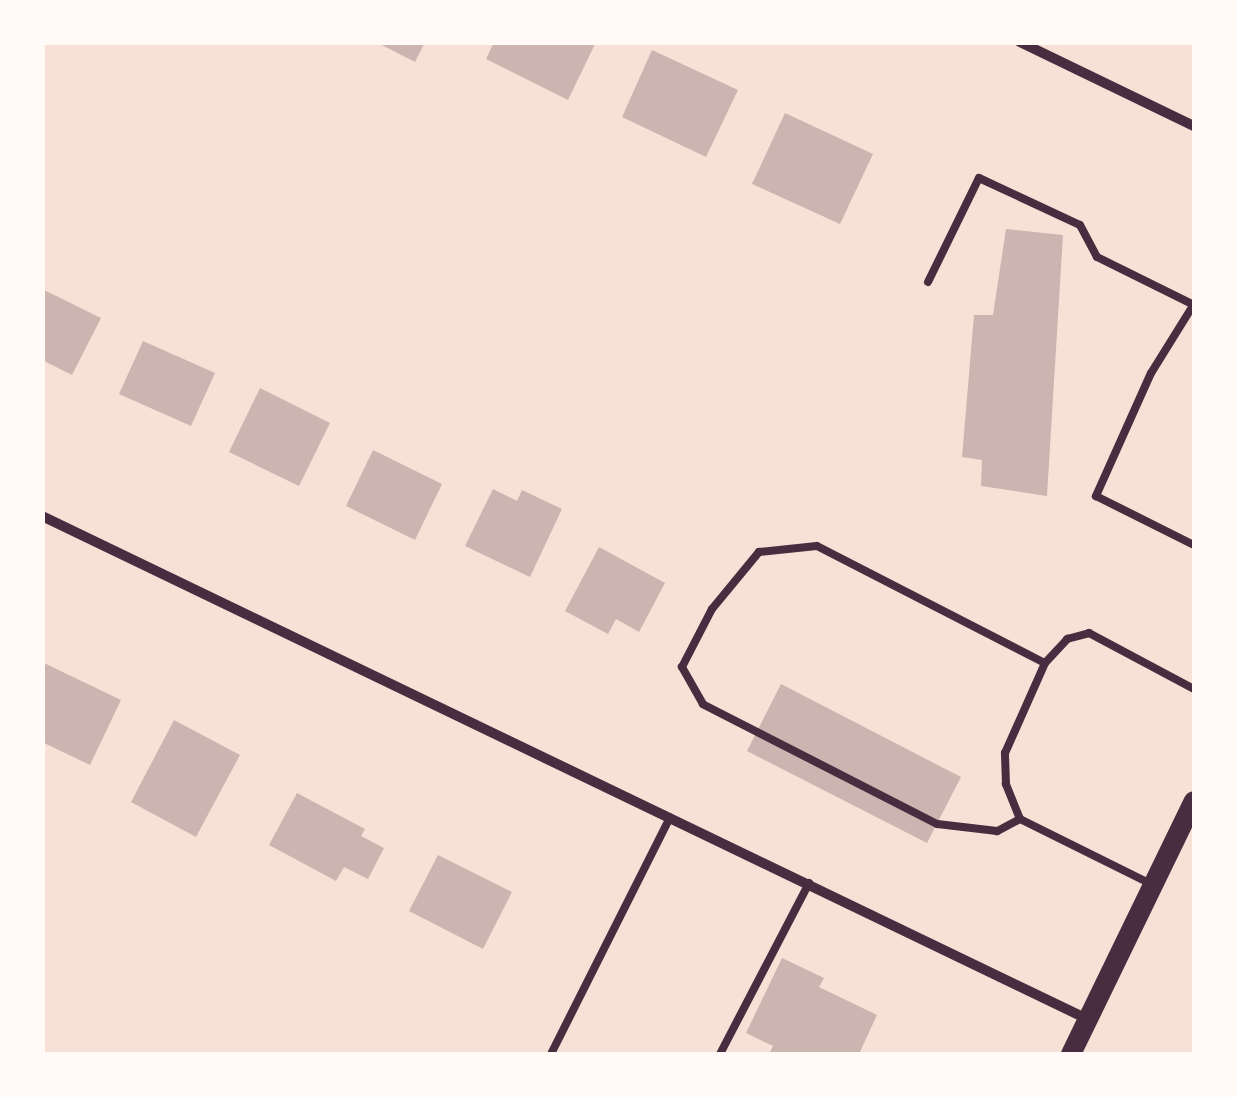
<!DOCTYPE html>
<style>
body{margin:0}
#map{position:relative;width:1237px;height:1097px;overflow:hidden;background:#f7e1d7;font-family:Overpass,sans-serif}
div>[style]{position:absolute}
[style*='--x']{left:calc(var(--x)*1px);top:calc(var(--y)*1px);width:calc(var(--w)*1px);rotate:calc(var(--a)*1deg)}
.building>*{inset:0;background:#ccb4b1}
.service>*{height:8px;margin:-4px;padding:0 4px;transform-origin:4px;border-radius:4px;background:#4a2c40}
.minor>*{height:10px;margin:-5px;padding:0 5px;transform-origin:5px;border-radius:5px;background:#4a2c40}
.secondary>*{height:20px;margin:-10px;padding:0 10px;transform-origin:10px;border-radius:10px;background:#4a2c40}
span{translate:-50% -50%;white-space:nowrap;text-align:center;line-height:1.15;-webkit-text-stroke:10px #fffaf5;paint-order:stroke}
.frame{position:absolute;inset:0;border:45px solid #fffaf5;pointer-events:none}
</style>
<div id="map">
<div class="building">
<i style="clip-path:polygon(376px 42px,425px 42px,415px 62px)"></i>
<i style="clip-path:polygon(494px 42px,596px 42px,568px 100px,486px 59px)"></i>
<i style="clip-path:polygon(652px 50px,738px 90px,706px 157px,622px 117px)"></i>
<i style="clip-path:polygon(785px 113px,873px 154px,840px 224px,752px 184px)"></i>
<i style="clip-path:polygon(1006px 229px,1063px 235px,1047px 496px,981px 486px,982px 460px,962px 457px,974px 315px,993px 315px)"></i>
<i style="clip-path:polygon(42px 289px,101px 318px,72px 375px,42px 360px)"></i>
<i style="clip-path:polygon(143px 341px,215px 373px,191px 426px,119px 394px)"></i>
<i style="clip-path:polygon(260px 388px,330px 423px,299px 486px,229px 452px)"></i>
<i style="clip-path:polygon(373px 450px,442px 484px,415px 540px,346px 506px)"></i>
<i style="clip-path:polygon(493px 489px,517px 501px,522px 490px,562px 509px,530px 577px,465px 546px)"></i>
<i style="clip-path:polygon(599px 547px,665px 583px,639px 632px,616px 619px,608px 634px,565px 611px)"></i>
<i style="clip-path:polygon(42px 662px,121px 700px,90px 765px,42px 742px)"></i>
<i style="clip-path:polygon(781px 684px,961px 777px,927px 843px,747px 751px)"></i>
<i style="clip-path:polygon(174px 720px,240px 755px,196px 837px,131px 802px)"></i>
<i style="clip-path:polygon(297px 793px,365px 829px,361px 836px,384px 848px,368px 879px,344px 867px,336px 881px,269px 845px)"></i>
<i style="clip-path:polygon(438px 855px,512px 892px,483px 949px,409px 911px)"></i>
<i style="clip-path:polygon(782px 958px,824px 978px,819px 987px,877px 1015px,859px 1054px,769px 1054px,773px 1046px,746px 1033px)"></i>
</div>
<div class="service">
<i style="--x:928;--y:282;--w:116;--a:-63.9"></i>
<i style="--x:979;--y:178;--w:111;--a:25"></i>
<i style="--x:1080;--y:225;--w:36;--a:62"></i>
<i style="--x:1097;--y:257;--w:108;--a:26.3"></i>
<i style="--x:1194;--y:304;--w:81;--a:121.9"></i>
<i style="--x:1151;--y:373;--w:135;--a:114.1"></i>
<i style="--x:1096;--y:496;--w:110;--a:26.6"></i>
<i style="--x:1020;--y:819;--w:26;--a:152"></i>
<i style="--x:997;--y:831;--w:60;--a:-173.3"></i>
<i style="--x:937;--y:824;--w:263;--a:-152.9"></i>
<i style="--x:703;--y:704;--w:43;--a:-119.6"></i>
<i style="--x:682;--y:667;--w:65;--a:-62.7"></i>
<i style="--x:712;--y:609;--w:74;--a:-50.5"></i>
<i style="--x:759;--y:552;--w:58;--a:-5.9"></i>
<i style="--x:817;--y:546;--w:256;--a:27.2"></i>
<i style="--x:1149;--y:883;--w:144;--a:-153.6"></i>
<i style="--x:1020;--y:819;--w:38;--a:-112"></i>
<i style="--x:1006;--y:784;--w:31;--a:-92"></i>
<i style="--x:1005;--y:753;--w:98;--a:-66"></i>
<i style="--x:1045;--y:663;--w:33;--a:-47"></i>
<i style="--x:1067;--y:639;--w:23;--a:-15"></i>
<i style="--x:1089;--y:633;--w:119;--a:28.1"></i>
<i style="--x:551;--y:1054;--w:265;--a:-63.3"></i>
<i style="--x:720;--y:1054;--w:193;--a:-62.5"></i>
</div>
<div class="minor">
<i style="--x:1020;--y:42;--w:193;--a:25.8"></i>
<i style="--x:42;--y:516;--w:1160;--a:25.7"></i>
</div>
<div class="secondary">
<i style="--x:1071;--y:1054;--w:281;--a:-64.1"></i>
</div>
<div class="frame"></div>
</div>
